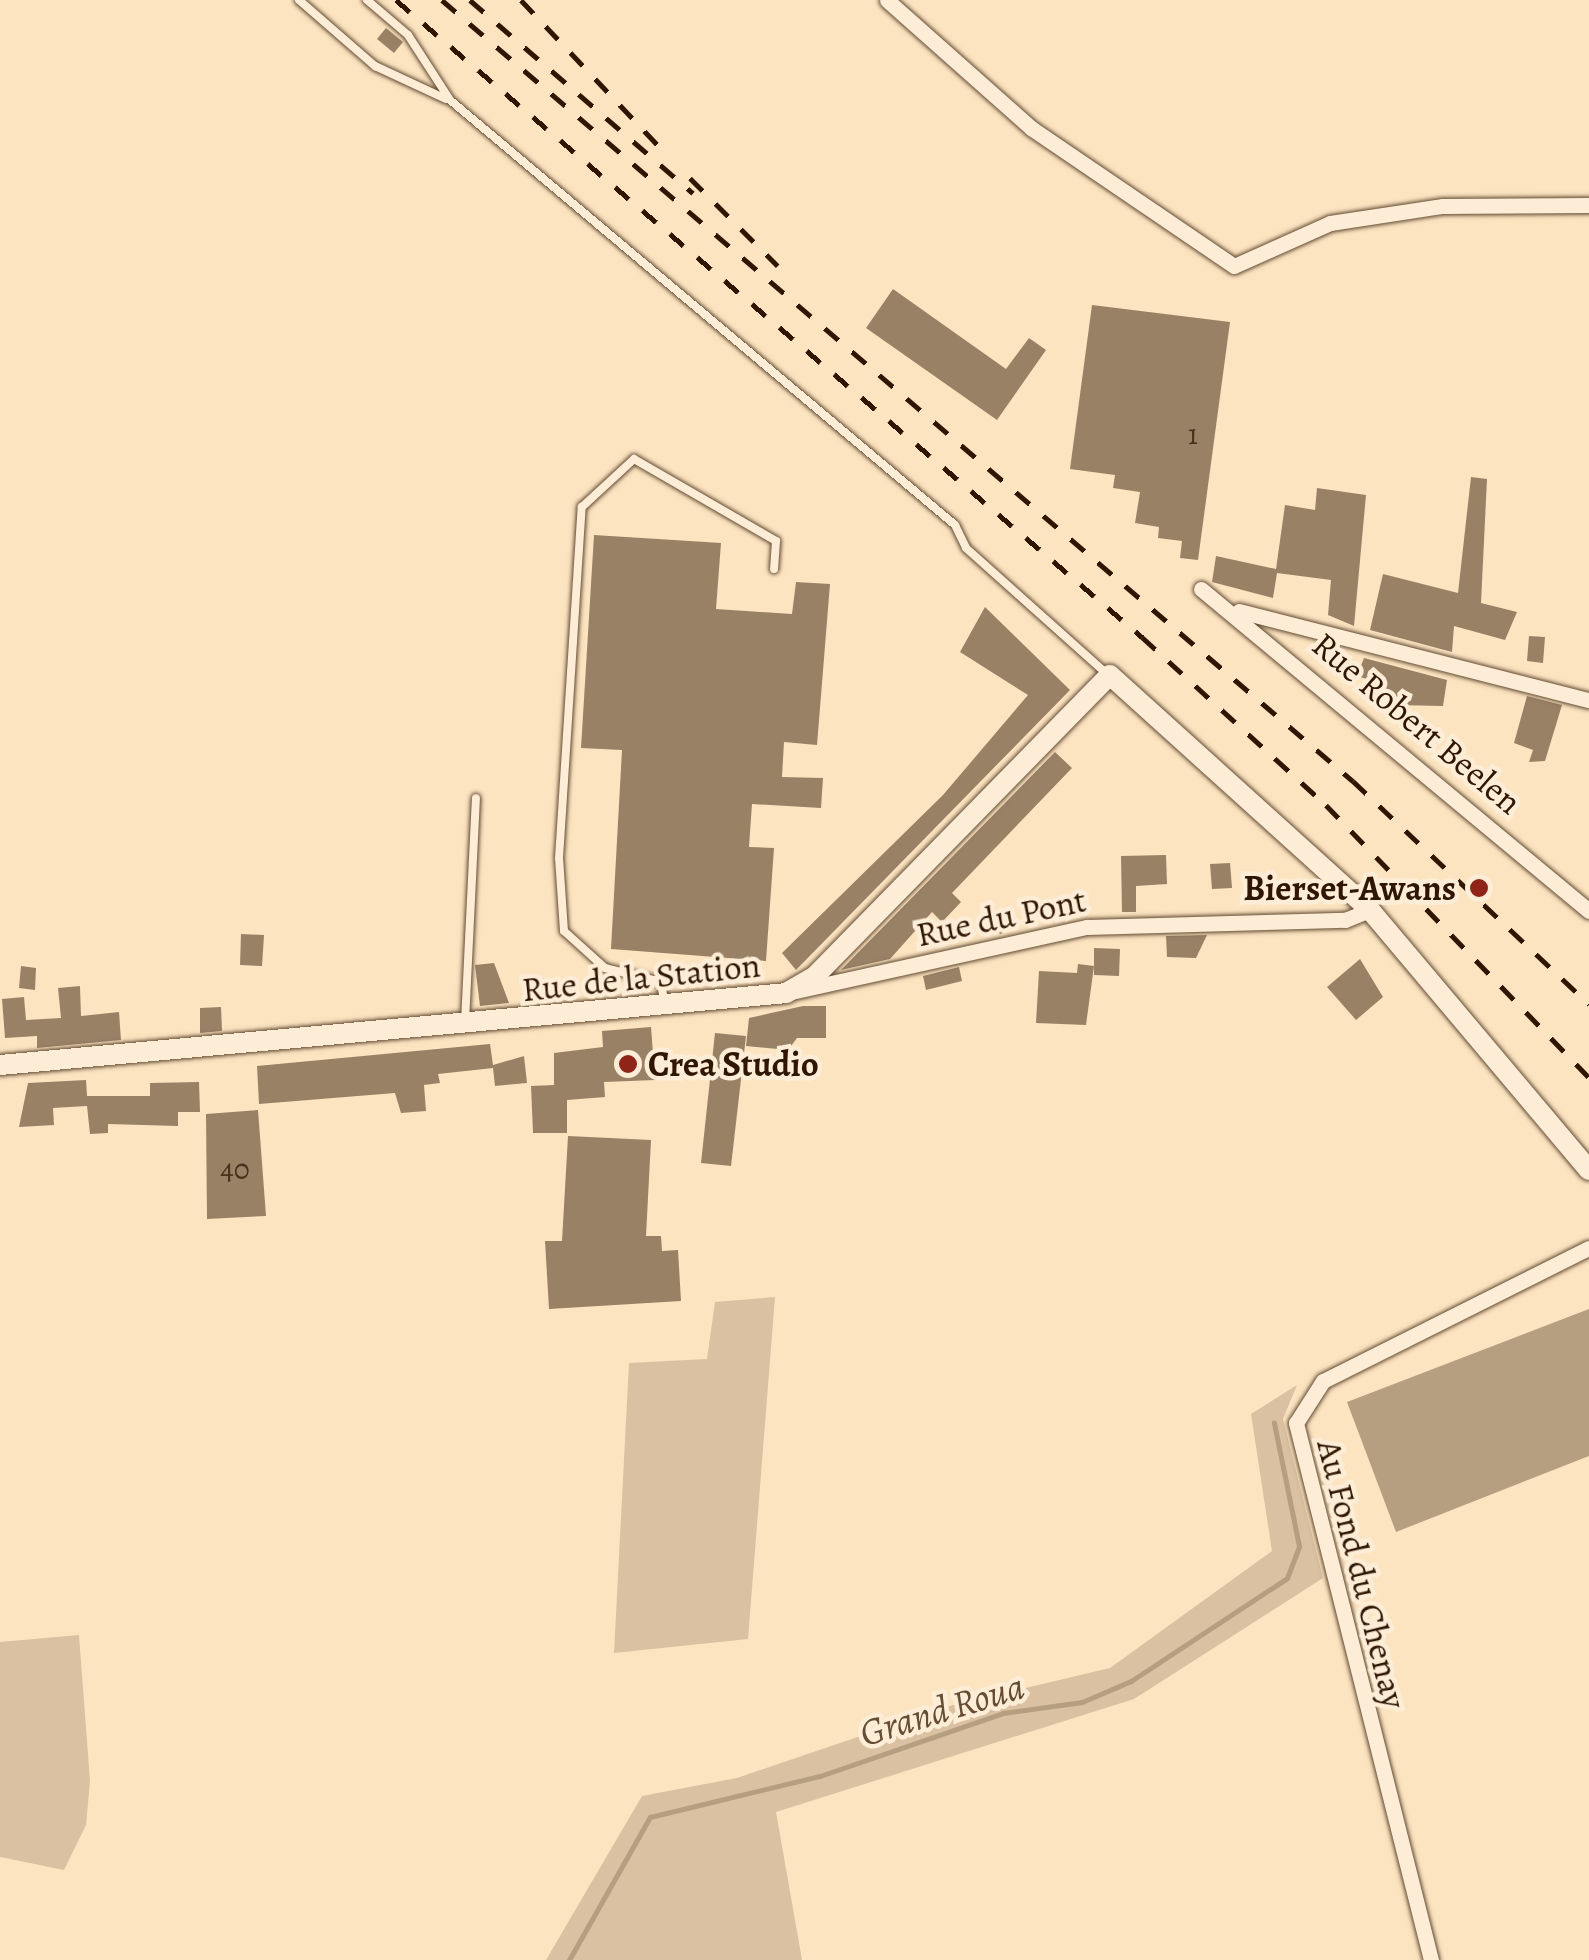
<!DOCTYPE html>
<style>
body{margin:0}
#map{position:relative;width:1589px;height:1960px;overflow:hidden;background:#fce4c1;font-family:Alegreya,serif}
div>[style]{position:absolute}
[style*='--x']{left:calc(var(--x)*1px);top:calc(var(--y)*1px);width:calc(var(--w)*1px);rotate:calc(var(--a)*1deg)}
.green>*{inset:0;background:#d9c1a1}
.water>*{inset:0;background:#b69e80}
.stream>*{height:5px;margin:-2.5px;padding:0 2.5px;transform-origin:2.5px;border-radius:2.5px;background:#b69e80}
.building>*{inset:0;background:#998166}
.roads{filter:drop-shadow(0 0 2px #624a32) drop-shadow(0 0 2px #624a32)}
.lane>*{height:8px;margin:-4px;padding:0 4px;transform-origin:4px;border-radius:4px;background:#fdedd7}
.street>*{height:15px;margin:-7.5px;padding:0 7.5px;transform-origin:7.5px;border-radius:7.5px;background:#fdedd7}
.secondary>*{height:20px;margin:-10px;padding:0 10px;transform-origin:10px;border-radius:10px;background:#fdedd7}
.rail>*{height:5px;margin-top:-2.5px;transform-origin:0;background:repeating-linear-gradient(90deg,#2e1603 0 18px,transparent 0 36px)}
.dots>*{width:28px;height:28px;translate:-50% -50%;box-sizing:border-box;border:5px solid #fdedd7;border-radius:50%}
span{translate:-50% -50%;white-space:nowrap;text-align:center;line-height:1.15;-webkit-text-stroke:9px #fdedd7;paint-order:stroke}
.number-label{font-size:30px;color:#49311c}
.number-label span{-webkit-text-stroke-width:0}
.street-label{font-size:35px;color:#2e1603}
.poi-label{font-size:35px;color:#2e1603;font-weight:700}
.right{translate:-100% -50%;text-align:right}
.left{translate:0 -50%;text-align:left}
.water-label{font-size:38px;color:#644c35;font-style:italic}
</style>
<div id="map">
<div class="green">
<i style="clip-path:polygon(775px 1297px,748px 1639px,614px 1653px,629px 1363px,707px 1359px,715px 1302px)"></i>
<i style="clip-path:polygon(1297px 1385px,1283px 1419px,1323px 1578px,1134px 1699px,776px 1812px,802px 1960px,546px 1960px,642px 1796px,737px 1778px,949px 1706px,1110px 1668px,1272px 1551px,1251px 1414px)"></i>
<i style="clip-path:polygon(79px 1635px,90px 1781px,86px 1825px,64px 1870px,0 1857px,0 1642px)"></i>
</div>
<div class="water">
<i style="clip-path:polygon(1589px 1309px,1589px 1456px,1396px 1532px,1347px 1402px)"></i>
</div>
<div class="stream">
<i style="--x:569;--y:1960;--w:164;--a:-60.5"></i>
<i style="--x:650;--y:1817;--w:175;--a:-13.6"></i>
<i style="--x:820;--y:1776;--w:194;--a:-19"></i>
<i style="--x:1003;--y:1713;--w:80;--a:-7.9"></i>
<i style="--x:1082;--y:1702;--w:53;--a:-23.2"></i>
<i style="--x:1131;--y:1681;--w:187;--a:-33.4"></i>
<i style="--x:1287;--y:1578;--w:34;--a:-69"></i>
<i style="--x:1299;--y:1546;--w:126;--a:-101.5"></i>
</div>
<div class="building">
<i style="clip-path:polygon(386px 28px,403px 42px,394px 53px,377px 39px)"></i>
<i style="clip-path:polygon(893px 289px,1006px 369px,1029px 338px,1046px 350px,997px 420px,866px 328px)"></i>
<i style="clip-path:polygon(1092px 305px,1230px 322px,1198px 560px,1180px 558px,1182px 541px,1158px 538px,1159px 527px,1135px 523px,1140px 492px,1113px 488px,1115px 475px,1070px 469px)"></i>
<i style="clip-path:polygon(1471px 477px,1487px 479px,1481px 603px,1517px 612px,1505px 640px,1454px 626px,1452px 652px,1370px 630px,1383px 574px,1458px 593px)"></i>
<i style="clip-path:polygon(1317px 488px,1366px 495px,1354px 626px,1328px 615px,1331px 580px,1277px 573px,1273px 598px,1212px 582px,1216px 556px,1276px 569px,1285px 505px,1315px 510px)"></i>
<i style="clip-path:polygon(594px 535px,721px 543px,716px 609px,792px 614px,796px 582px,830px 584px,817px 745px,784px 742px,782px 777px,823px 778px,821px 808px,752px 804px,749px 847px,774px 848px,766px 961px,611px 949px,622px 750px,581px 748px)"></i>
<i style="clip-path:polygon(985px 607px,1070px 690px,796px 970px,782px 953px,943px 795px,1028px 695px,960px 652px)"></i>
<i style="clip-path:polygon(1529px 636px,1545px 637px,1543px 663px,1527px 661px)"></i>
<i style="clip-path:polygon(1364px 658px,1447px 680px,1443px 706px,1394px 705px,1376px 682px,1357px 676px)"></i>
<i style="clip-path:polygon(1527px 696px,1562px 705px,1545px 761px,1529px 762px,1533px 750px,1514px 743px)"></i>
<i style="clip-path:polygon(1055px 752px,1072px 768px,952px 893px,961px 902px,942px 922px,932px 912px,890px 959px,841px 970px)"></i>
<i style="clip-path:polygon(1166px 855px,1167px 884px,1136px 886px,1136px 912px,1122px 912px,1121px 856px)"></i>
<i style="clip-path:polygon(1230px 863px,1232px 888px,1212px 889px,1210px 864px)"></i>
<i style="clip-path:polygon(1002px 915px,1014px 922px,1001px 934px,993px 931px)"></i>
<i style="clip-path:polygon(241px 934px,264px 935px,262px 966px,240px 965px)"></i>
<i style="clip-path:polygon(1207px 935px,1196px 958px,1167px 957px,1166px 936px)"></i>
<i style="clip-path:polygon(1094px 948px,1120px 949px,1119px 976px,1094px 975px)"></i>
<i style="clip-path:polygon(1360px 959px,1383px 997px,1356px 1020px,1327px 987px)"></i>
<i style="clip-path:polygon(494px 963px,509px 1003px,480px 1006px,475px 965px)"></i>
<i style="clip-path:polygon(1078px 964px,1094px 966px,1086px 1025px,1036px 1023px,1039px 971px,1077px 973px)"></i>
<i style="clip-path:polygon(21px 966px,36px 968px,35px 990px,19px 988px)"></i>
<i style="clip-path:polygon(959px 967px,962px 981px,926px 990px,923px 976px)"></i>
<i style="clip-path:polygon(80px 986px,81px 1016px,119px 1012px,121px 1040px,37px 1048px,37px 1036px,5px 1038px,2px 999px,24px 997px,26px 1020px,61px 1018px,58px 988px)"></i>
<i style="clip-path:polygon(803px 1006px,826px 1006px,826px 1038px,797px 1038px,788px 1050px,746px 1046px,749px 1018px)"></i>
<i style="clip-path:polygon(221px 1007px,222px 1031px,200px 1033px,200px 1008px)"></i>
<i style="clip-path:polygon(651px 1027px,655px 1080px,604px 1082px,605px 1097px,567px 1100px,567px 1133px,533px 1133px,531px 1086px,554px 1085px,554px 1053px,603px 1047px,602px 1031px)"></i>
<i style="clip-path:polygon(715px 1033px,746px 1036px,731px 1166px,701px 1163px)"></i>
<i style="clip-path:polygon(490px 1044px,493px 1065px,524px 1056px,527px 1083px,495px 1086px,493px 1068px,438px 1074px,440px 1083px,424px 1085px,426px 1111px,401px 1113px,395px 1093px,259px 1104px,257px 1066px)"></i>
<i style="clip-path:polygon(86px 1080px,87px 1096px,150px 1096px,150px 1083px,199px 1082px,200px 1112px,178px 1112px,178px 1126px,108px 1124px,108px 1133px,90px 1134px,87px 1106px,53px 1108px,54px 1125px,19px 1127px,28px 1083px)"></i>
<i style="clip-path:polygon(258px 1110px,266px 1216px,207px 1219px,206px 1114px)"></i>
<i style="clip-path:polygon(568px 1136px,651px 1140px,646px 1236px,661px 1236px,662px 1251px,678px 1250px,681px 1301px,549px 1309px,545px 1241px,562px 1241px)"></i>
</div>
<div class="roads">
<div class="lane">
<i style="--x:299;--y:0;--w:101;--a:41"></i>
<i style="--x:375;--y:66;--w:78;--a:24.9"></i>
<i style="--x:367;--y:0;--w:54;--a:40.5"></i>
<i style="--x:408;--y:35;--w:77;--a:57.1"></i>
<i style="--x:450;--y:100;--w:660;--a:40.08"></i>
<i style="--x:955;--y:525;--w:25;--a:64"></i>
<i style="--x:966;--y:548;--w:188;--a:41.8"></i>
<i style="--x:664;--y:1001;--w:19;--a:-99"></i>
<i style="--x:661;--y:982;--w:58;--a:-166"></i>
<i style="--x:605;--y:968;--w:55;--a:-137.9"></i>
<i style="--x:564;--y:931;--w:73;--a:-93.9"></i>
<i style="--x:559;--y:858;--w:352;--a:-86.3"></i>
<i style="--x:582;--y:507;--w:71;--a:-42.7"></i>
<i style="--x:634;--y:459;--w:164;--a:30"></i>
<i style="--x:776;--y:541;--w:28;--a:94"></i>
<i style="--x:465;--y:1022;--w:224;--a:-87.2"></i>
</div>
<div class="street">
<i style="--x:887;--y:0;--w:193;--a:41.6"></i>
<i style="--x:1031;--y:128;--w:245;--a:34.2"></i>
<i style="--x:1234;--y:266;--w:105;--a:-24.1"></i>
<i style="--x:1330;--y:223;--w:114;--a:-8.6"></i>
<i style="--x:1443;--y:206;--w:146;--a:-0.4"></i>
<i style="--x:1201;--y:589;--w:504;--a:39.69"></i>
<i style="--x:1239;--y:611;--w:361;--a:14.3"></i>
<i style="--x:786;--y:993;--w:308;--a:-12.4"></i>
<i style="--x:1087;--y:927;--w:258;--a:-1.6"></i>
<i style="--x:1345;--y:920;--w:27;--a:-22"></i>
<i style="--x:1431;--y:1960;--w:554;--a:-104.11"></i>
<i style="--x:1296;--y:1423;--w:50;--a:-57.3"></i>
<i style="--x:1323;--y:1381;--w:297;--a:-26.6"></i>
</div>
<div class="secondary">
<i style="--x:0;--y:1065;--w:789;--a:-5.23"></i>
<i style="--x:786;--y:993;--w:34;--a:-30"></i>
<i style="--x:815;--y:976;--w:421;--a:-45.6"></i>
<i style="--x:1110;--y:675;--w:350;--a:42.1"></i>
<i style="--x:1370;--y:910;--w:340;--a:49.9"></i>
</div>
</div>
<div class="rail">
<i style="--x:396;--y:0;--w:981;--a:40.49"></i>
<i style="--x:1142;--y:637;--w:249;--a:42.4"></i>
<i style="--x:1326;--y:805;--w:378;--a:46"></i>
<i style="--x:442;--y:0;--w:1200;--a:40.61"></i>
<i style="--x:1353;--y:781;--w:325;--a:43.4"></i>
<i style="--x:470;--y:0;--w:295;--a:40.9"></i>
<i style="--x:521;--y:0;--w:210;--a:46.7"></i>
<i style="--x:690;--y:178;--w:124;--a:45"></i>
</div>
<div class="dots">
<i style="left:1479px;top:888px;background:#8f2418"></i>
<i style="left:628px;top:1064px;background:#8f2418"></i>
</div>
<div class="number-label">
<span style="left:1193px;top:434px">1</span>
<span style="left:235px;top:1169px">40</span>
</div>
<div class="street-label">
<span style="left:1417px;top:723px;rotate:40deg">Rue Robert Beelen</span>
<span style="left:1001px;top:917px;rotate:-12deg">Rue du Pont</span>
<span style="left:641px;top:977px;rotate:-6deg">Rue de la Station</span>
<span style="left:1362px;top:1574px;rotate:76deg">Au Fond du Chenay</span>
</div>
<div class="poi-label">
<span class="right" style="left:1456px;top:888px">Bierset-Awans</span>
<span class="left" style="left:648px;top:1064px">Crea Studio</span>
</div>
<div class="water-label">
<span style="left:942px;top:1710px;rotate:-17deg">Grand Roua</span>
</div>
</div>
